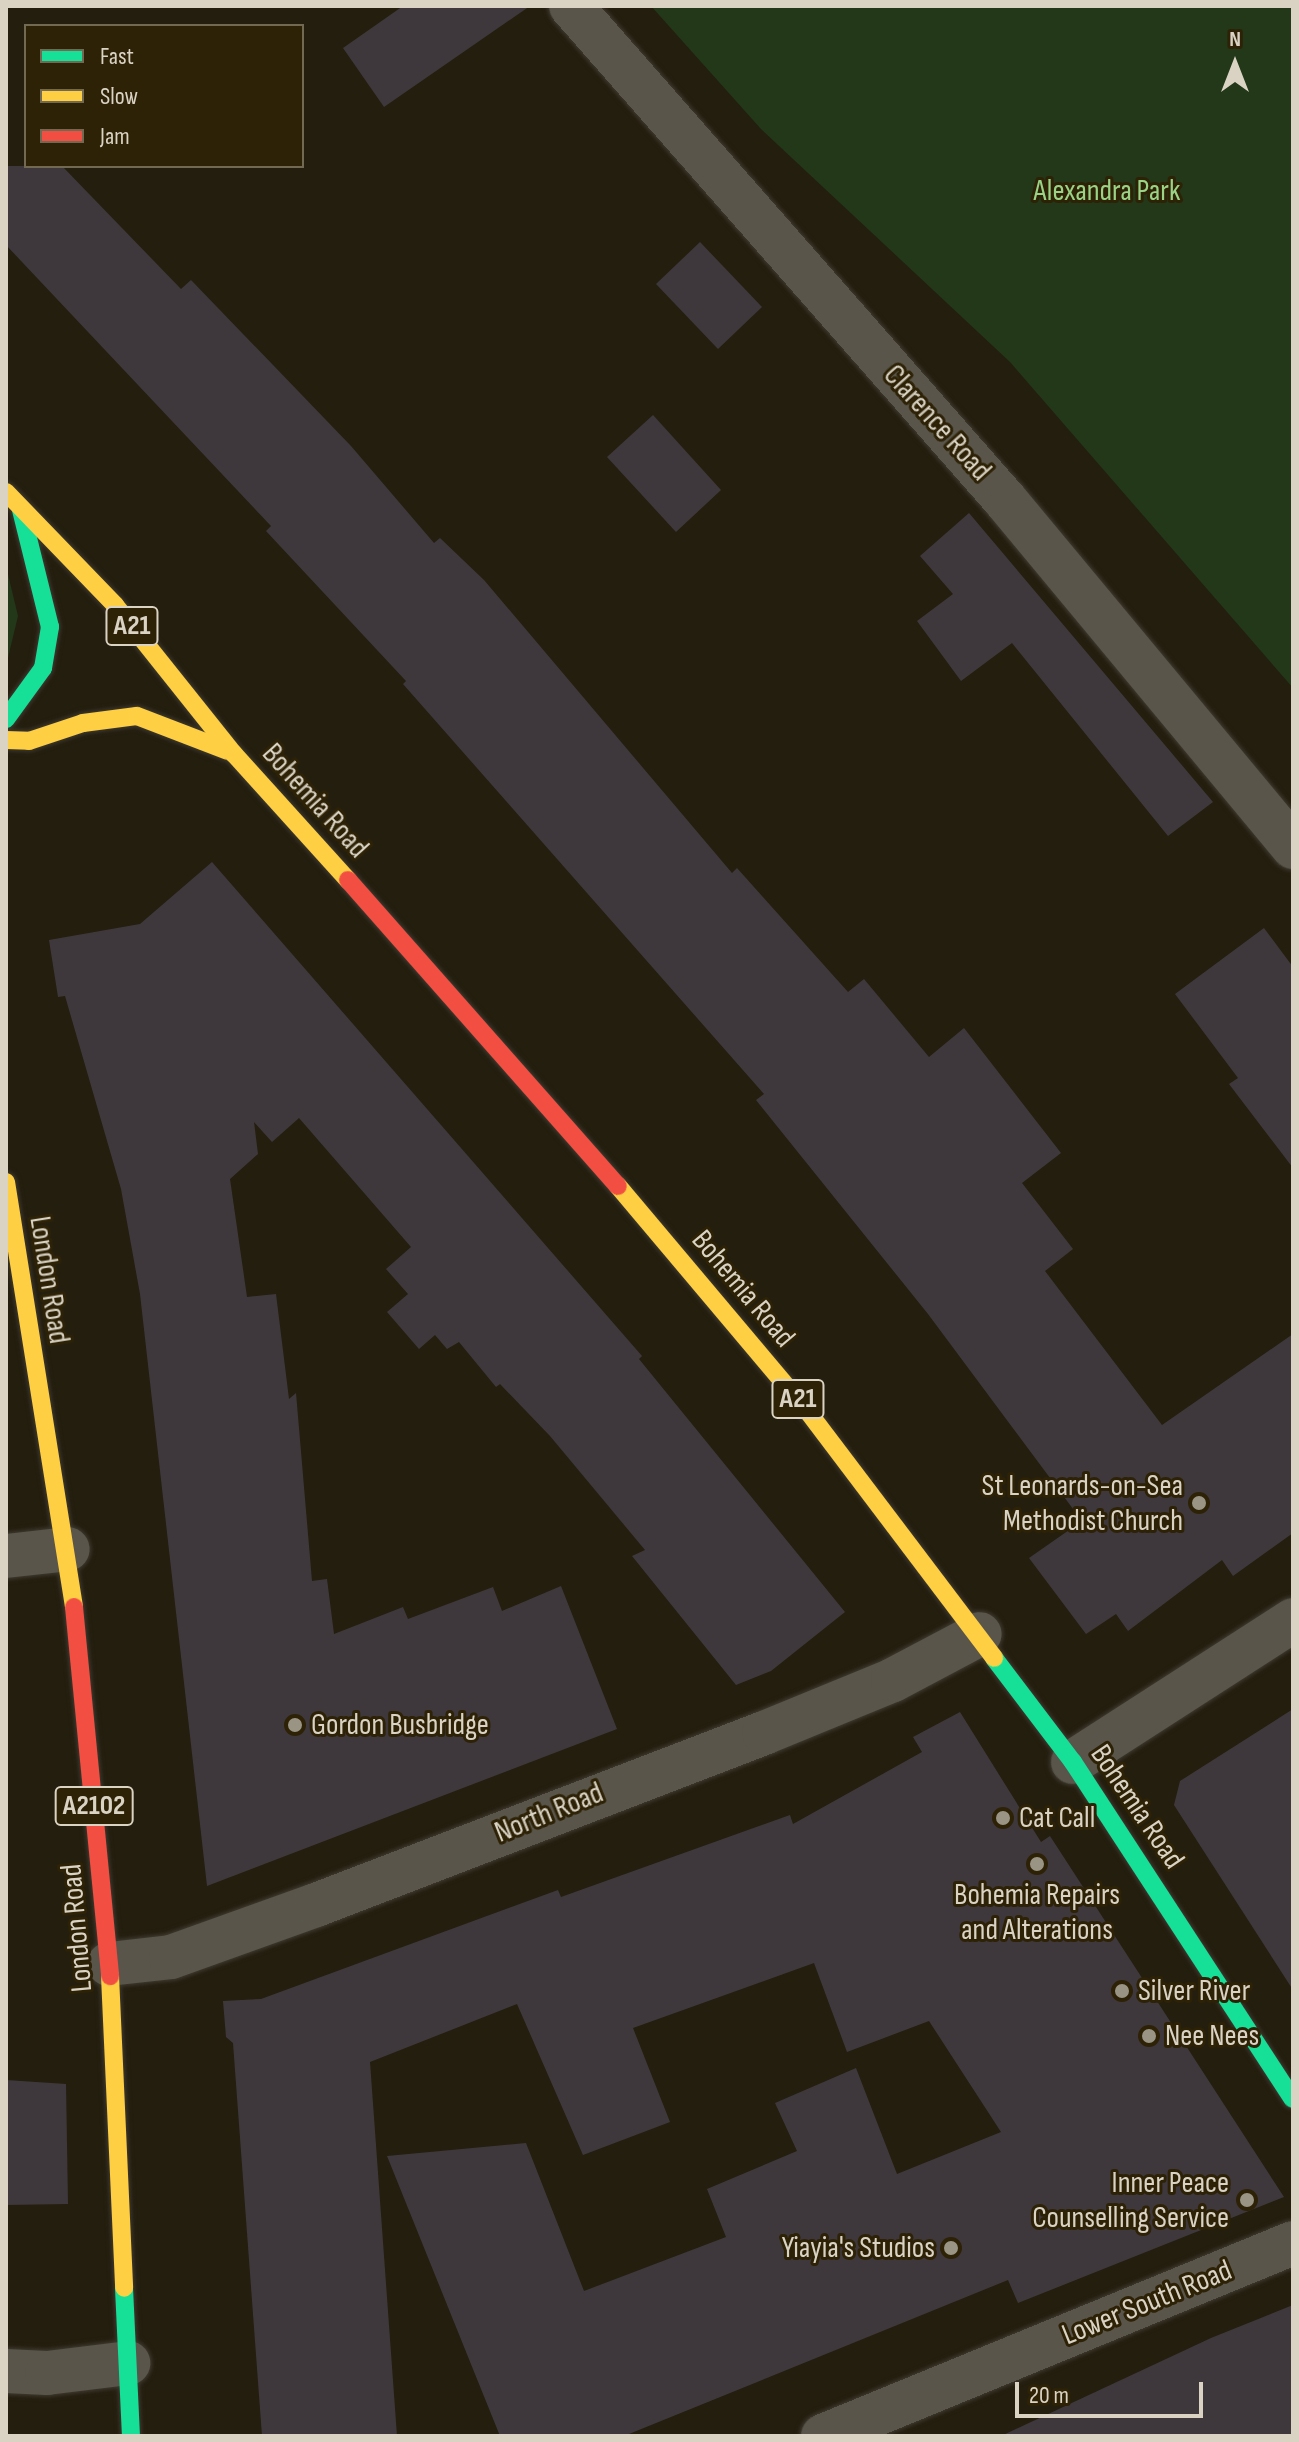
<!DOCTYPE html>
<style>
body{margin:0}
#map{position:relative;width:1299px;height:2442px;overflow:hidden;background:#241e0f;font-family:"Sofia Sans Condensed",sans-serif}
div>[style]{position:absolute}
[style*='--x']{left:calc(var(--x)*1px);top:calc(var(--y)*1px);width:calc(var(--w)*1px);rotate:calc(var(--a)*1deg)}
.green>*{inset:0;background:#223818}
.building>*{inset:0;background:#3e383c}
.roads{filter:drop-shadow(0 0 2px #3f3a30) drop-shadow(0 0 2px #3f3a30)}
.street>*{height:44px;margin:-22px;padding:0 22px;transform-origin:22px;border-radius:22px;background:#59554a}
.fast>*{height:18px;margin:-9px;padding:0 9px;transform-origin:9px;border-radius:9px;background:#16e098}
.slow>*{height:18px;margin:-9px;padding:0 9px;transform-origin:9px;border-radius:9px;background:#ffcf43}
.jam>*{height:18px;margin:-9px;padding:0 9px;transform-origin:9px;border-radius:9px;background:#f24e42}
.dots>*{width:22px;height:22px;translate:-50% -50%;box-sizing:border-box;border:4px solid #2d2206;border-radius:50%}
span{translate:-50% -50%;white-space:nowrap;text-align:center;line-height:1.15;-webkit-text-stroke:6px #2d2206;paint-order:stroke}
.shield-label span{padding:2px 6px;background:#2d2206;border:2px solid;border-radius:6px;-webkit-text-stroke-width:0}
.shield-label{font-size:28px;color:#dad3c4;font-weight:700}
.park-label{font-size:30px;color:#9ad386}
.street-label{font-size:30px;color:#dad3c4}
.poi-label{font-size:30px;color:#dad3c4}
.right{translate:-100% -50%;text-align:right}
.left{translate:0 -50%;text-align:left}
.frame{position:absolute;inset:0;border:8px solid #dad3c4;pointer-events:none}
.legend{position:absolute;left:24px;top:24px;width:280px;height:144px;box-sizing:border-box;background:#2d2206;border:2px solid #726952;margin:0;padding:10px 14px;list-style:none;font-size:24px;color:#dad3c4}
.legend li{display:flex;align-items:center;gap:16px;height:40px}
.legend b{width:40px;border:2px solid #726952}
.north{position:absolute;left:1195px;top:24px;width:80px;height:80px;-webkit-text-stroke:6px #2d2206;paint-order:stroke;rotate:0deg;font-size:22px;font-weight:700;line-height:32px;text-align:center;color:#dad3c4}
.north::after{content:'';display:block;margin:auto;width:28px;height:36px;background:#dad3c4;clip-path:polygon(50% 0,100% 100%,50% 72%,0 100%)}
.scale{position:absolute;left:1015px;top:2382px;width:188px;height:36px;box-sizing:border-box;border:4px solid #dad3c4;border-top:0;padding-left:10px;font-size:24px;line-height:28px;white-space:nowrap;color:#dad3c4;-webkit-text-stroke:6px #2d2206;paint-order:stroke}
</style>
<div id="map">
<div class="green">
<i style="clip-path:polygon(651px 6px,1293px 6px,1293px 688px,1010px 362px,761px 129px)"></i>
<i style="clip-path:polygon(6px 566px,18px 616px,6px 666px)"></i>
</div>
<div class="building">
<i style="clip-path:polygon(403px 6px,530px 6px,384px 107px,343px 48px)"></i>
<i style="clip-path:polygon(6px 166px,62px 166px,181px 289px,191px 280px,351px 446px,434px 543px,440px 538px,484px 580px,732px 873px,737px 868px,848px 992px,864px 979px,929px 1057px,964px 1028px,1061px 1153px,1022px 1183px,1073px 1249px,1045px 1271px,1162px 1425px,1293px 1334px,1293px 1533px,1233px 1576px,1222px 1560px,1128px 1631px,1116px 1614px,1086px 1634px,1029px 1558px,1082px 1521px,928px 1314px,756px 1100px,764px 1094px,403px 684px,406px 681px,266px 531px,271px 526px,6px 245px)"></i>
<i style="clip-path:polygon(700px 242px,762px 307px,718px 349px,656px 284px)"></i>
<i style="clip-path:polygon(653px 415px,721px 490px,676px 532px,607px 457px)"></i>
<i style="clip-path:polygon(969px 513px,1213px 802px,1168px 836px,1012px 643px,961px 681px,917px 621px,953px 594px,920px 556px)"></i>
<i style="clip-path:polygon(212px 862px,642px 1356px,639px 1359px,845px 1612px,771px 1671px,736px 1685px,632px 1556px,645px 1550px,550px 1436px,500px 1384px,496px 1387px,459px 1342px,447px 1349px,435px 1335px,419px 1349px,387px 1312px,408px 1294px,386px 1269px,411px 1247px,299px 1118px,272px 1142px,254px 1122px,258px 1154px,230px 1179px,247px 1297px,276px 1294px,289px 1399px,296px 1393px,312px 1581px,327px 1579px,334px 1634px,403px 1607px,408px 1619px,493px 1587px,502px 1611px,561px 1586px,617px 1729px,207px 1886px,140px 1294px,121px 1189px,65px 996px,58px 997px,49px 940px,140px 924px)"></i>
<i style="clip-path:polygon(1264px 928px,1293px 967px,1293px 1168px,1229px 1084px,1238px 1078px,1175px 994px)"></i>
<i style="clip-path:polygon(1293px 1709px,1293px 1990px,1174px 1805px,1180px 1781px)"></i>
<i style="clip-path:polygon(960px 1712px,1041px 1842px,1050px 1836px,1284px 2197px,1018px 2303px,1008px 2280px,624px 2436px,500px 2436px,387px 2156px,526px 2143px,584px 2291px,726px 2237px,707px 2189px,797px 2151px,775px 2103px,856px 2068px,897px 2174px,1001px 2132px,929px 2021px,847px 2052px,814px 1963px,633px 2028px,670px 2122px,583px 2155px,517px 2004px,370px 2062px,397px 2436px,262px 2436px,233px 2043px,226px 2037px,223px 2001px,261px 1999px,558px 1890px,561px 1897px,790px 1815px,793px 1824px,922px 1752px,913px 1737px)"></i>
<i style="clip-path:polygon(6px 2080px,66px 2084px,68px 2204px,6px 2205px)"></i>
<i style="clip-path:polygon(1293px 2305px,1293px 2436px,1001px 2436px,1211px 2338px)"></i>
</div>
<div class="roads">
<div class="street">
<i style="--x:571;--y:6;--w:659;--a:48.69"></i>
<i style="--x:1006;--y:501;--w:450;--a:50.3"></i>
<i style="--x:6;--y:1556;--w:62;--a:-6.4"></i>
<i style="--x:1073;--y:1762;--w:262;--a:-32.8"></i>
<i style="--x:109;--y:1964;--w:62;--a:-6.4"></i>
<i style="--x:171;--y:1957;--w:154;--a:-19.7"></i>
<i style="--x:316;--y:1905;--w:480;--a:-21"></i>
<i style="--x:764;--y:1733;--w:139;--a:-22.3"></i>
<i style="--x:893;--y:1680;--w:98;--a:-27.9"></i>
<i style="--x:6;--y:2371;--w:41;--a:2.8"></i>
<i style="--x:47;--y:2373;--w:82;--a:-7"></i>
<i style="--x:823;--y:2436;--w:508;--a:-22.32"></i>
</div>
<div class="fast">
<i style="--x:6;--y:719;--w:63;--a:-54"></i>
<i style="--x:43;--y:668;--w:42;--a:-80.3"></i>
<i style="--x:50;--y:627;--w:121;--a:-103.9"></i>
<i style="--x:994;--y:1658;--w:131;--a:52.8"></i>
<i style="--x:1073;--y:1762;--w:402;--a:56.9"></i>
<i style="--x:124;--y:2288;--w:148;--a:87.3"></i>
</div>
<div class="slow">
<i style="--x:6;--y:492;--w:157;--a:46"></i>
<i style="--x:115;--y:605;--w:191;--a:51.4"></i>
<i style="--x:234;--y:754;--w:170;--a:47.9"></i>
<i style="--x:6;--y:740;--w:23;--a:2"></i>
<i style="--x:29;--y:741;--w:57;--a:-18.4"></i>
<i style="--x:83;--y:723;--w:54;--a:-7.4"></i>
<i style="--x:137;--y:716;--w:97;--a:21"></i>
<i style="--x:6;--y:1182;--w:430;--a:80.9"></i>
<i style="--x:618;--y:1186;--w:292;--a:49.9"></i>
<i style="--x:806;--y:1409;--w:312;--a:52.9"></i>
<i style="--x:110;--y:1976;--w:312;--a:87.4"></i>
</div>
<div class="jam">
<i style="--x:348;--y:880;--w:408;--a:48.6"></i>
<i style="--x:74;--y:1607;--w:371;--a:84.4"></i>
</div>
</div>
<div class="dots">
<i style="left:1199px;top:1503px;background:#9a9485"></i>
<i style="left:295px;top:1725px;background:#9a9485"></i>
<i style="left:1003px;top:1818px;background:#9a9485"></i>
<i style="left:1037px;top:1864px;background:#9a9485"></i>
<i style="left:1122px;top:1991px;background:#9a9485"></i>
<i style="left:1149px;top:2036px;background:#9a9485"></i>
<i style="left:1247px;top:2200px;background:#9a9485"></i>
<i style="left:951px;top:2248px;background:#9a9485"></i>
</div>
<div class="shield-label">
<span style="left:132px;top:626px">A21</span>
<span style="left:798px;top:1399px">A21</span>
<span style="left:94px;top:1806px">A2102</span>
</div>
<div class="park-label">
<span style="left:1107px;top:191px">Alexandra Park</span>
</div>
<div class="street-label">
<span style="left:937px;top:423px;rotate:48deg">Clarence Road</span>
<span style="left:315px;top:801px;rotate:48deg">Bohemia Road</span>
<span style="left:49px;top:1280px;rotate:81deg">London Road</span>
<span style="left:743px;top:1289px;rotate:50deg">Bohemia Road</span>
<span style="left:1137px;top:1807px;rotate:56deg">Bohemia Road</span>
<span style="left:549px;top:1813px;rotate:-22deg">North Road</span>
<span style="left:77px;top:1928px;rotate:-95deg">London Road</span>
<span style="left:1147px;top:2303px;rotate:-22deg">Lower South Road</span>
</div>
<div class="poi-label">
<span class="right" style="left:1183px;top:1503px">St Leonards-on-Sea<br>Methodist Church</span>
<span class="left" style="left:311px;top:1725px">Gordon Busbridge</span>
<span class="left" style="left:1019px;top:1818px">Cat Call</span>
<span style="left:1037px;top:1912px">Bohemia Repairs<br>and Alterations</span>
<span class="left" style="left:1138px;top:1991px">Silver River</span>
<span class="left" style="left:1165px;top:2036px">Nee Nees</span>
<span class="right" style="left:1229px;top:2200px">Inner Peace<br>Counselling Service</span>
<span class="right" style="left:935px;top:2248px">Yiayia's Studios</span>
</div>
<div class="frame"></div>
<ul class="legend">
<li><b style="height:10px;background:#16e098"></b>Fast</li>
<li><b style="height:10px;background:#ffcf43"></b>Slow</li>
<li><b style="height:10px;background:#f24e42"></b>Jam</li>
</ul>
<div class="north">N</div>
<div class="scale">20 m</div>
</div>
